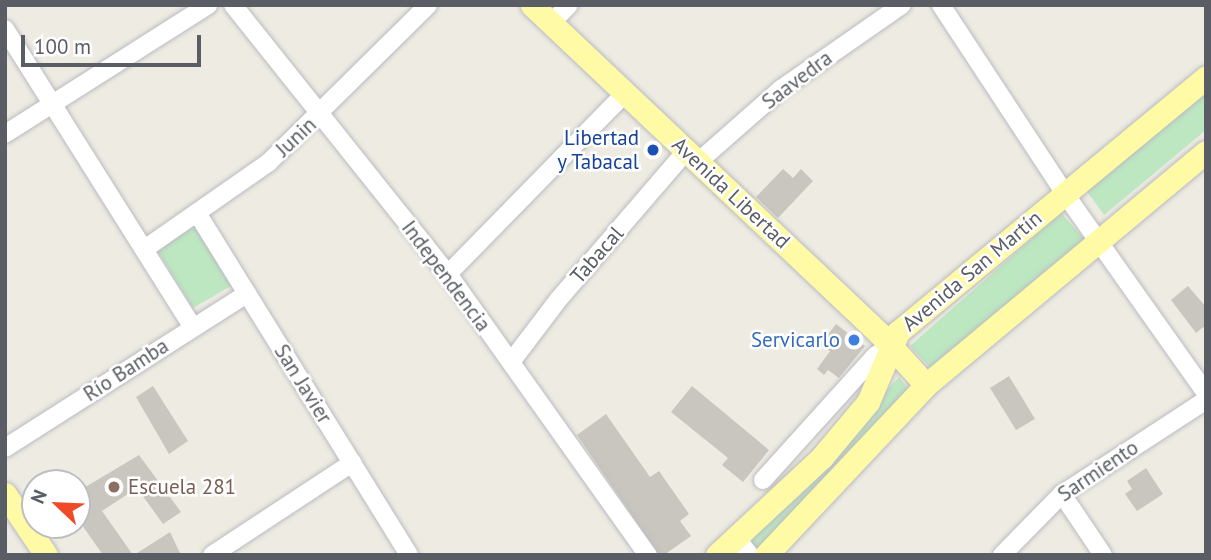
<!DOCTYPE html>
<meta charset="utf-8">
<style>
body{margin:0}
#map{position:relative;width:1211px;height:560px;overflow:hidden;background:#eeece2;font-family:"PT Sans",sans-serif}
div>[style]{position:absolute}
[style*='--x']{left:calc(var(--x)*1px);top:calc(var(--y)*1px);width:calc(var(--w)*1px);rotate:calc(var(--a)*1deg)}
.green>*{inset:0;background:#bde7c1}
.building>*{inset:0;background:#c9c6bf}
.roads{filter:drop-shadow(0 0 2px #babbc1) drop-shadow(0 0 2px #babbc1)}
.minor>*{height:18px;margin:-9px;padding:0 9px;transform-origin:9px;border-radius:9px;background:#fff}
.major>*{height:23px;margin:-11.5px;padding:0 11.5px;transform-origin:11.5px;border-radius:11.5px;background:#fffaa5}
.dots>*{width:19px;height:19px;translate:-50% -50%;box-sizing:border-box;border:4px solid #fff;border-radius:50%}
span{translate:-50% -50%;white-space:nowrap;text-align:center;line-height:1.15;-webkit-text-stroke:5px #fff;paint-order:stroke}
.street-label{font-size:21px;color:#5a5d63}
.transit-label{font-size:21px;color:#164399}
.right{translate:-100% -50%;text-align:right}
.shop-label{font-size:21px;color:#366cbe}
.education-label{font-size:21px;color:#785e54}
.left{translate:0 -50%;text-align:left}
.frame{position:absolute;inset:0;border:7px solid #5a5d63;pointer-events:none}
.north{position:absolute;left:21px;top:469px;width:70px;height:70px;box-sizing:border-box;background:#fff;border:2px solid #bdbec1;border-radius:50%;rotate:293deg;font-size:19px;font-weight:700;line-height:28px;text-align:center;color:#5a5d63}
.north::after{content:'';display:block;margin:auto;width:24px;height:32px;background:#f04a26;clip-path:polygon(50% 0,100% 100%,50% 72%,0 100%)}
.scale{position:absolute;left:21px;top:35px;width:180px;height:32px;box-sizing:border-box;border:4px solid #5a5d63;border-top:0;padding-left:9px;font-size:21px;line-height:24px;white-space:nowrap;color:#5a5d63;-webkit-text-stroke:5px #fff;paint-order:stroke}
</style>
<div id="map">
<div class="green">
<i style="clip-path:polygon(1206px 90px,1206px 130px,1104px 215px,1086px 190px)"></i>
<i style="clip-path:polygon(1061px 213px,1086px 241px,938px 376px,910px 346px)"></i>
<i style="clip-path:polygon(195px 226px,231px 286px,193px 308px,157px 250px)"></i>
<i style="clip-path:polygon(899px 377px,908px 389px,757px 555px,748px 542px)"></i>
</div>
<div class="building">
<i style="clip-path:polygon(783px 169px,793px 178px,801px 169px,813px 181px,778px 218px,756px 197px)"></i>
<i style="clip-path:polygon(1188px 286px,1206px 307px,1206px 325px,1196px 333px,1171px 300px)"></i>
<i style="clip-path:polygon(836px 324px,865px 346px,839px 378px,828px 370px,824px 375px,817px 369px,830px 351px,821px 344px)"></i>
<i style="clip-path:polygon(1009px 376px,1035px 419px,1016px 430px,990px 388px)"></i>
<i style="clip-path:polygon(153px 386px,188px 441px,169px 454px,136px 397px)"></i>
<i style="clip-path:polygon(692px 386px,769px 450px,743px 482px,722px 465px,728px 458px,671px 412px)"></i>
<i style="clip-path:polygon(606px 414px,650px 477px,659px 471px,689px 514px,680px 521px,691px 536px,664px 555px,659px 555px,577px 435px)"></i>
<i style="clip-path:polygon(139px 455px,181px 512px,163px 524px,137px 488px,102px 511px,133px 555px,103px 555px,77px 518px,77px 492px)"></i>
<i style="clip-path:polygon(1146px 468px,1163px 494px,1137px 511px,1125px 494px,1132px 489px,1127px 481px)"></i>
<i style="clip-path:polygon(170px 532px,181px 555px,134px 555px)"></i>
</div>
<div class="roads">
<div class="minor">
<i style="--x:233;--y:5;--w:344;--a:51.4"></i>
<i style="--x:448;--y:274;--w:345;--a:54.6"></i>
<i style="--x:941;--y:5;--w:226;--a:56.7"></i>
<i style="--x:1065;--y:194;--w:244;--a:54.7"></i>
<i style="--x:551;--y:23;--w:25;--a:-45"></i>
<i style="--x:5;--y:29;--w:352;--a:57.8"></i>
<i style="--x:5;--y:134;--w:241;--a:-32.4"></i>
<i style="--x:698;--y:162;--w:111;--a:-41.3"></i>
<i style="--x:781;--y:89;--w:147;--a:-34.8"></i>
<i style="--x:197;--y:213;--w:402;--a:58.2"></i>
<i style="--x:146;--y:248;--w:149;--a:-34.9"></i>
<i style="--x:268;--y:163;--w:225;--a:-44.6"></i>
<i style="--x:448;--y:274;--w:253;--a:-45.6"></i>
<i style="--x:511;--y:362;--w:78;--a:-52.8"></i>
<i style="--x:558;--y:300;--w:196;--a:-49.3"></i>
<i style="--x:5;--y:448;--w:287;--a:-32.5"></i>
<i style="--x:763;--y:480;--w:167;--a:-47.9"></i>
<i style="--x:875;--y:356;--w:18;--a:-34"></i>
<i style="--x:1062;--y:494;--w:73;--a:56.1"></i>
<i style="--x:737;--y:539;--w:21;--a:51"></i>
<i style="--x:212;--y:555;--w:168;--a:-33.3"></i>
<i style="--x:1002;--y:555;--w:86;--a:-45.5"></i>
<i style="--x:1062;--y:494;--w:172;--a:-33.1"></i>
</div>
<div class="major">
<i style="--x:532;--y:5;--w:480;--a:43.4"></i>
<i style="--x:881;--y:335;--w:67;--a:48"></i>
<i style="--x:5;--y:494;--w:73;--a:56.1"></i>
<i style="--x:717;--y:555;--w:144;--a:-43"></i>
<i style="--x:822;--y:457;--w:72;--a:-50.1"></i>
<i style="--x:868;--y:402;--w:76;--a:-66.8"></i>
<i style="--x:898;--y:332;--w:400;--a:-39.6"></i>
<i style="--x:766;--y:555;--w:233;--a:-46.7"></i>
<i style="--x:926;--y:385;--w:364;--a:-39.8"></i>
</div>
</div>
<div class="dots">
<i style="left:653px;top:150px;background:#1a4fb4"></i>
<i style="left:854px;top:340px;background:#3f7fe0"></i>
<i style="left:114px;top:487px;background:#8d6e63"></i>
</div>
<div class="street-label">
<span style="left:797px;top:80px;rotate:-37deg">Saavedra</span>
<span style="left:296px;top:137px;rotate:-43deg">Junin</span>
<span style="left:731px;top:193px;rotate:43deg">Avenida Libertad</span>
<span style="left:597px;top:255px;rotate:-49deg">Tabacal</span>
<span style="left:972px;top:271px;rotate:-40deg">Avenida San Martín</span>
<span style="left:446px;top:276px;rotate:53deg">Independencia</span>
<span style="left:126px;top:370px;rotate:-33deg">Río Bamba</span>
<span style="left:303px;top:384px;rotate:58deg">San Javier</span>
<span style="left:1098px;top:471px;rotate:-34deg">Sarmiento</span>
</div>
<div class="transit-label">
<span class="right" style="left:639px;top:150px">Libertad<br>y Tabacal</span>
</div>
<div class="shop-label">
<span class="right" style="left:840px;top:340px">Servicarlo</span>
</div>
<div class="education-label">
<span class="left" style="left:128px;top:487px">Escuela 281</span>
</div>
<div class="frame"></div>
<div class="north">N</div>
<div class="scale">100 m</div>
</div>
